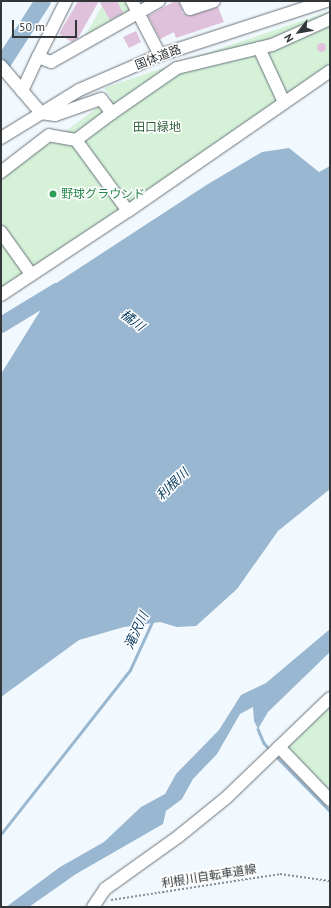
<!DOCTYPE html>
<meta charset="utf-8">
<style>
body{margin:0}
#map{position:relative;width:331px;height:908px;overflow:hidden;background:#f2f9fe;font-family:"PT Sans","Noto Sans JP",sans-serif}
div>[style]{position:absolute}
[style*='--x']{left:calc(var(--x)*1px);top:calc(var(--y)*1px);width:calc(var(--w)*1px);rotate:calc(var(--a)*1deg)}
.green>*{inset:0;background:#d5f2d9}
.water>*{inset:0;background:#99b7d0}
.stream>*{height:2.5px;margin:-1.25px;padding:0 1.25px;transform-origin:1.25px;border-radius:1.25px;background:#99b7d0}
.river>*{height:16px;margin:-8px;padding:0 8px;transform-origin:8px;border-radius:8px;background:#99b7d0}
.building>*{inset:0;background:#e0c1db}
.round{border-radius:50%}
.path>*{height:1.5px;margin-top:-0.75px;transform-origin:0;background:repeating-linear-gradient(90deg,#8a8f93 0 2px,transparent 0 4px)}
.roads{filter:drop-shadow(0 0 1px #68727a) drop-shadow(0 0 1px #68727a)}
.minor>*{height:12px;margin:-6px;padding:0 6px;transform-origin:6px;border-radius:6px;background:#fff}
.dots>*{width:11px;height:11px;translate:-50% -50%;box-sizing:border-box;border:2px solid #fff;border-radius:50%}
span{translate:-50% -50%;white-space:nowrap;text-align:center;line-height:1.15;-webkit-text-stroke:3px #fff;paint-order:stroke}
.street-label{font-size:12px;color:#323639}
.park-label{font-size:12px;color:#31603b}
.leisure-label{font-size:12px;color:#27864d}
.left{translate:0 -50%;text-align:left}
.water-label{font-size:13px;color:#0b3e61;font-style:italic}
.frame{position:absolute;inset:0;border:2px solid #323639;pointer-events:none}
.north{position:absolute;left:279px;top:12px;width:40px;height:40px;-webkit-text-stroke:3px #fff;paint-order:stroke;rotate:239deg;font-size:11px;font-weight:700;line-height:16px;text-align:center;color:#323639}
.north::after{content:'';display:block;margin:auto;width:14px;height:18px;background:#323639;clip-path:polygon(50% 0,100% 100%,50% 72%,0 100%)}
.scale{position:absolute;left:12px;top:20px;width:65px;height:18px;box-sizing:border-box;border:2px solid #323639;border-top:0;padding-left:5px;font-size:12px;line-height:14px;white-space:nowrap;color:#323639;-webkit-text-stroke:3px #fff;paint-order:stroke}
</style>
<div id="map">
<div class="green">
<i style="clip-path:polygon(105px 1px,128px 1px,133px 11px,88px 38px,86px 34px)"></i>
<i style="clip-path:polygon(330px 11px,330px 72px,1px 302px,1px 178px,111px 98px,104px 88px)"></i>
<i style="clip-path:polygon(330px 693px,330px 805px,275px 748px)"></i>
</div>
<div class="water">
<i style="clip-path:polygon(289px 148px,319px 172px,330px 166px,330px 489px,278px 531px,237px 589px,196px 626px,177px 627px,160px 622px,124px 627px,79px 640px,1px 697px,1px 374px,58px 282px,208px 184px,262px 152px)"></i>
<i style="clip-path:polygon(330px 629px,330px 652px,268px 712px,258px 729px,254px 721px,253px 707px,240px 714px,217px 754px,193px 779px,182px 799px,166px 811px,163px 824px,76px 874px,29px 907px,6px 907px,60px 867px,104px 842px,141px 807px,165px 794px,176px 774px,219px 730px,241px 695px,266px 683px)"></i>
</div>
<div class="stream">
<i style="--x:258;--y:729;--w:15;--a:67"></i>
<i style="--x:264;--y:743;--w:11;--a:49"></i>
<i style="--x:276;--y:756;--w:77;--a:45.5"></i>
<i style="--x:1;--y:834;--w:209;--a:-51.8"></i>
<i style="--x:130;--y:670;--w:55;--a:-65.3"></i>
</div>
<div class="river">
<i style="--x:1;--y:66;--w:77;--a:-57.1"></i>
<i style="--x:1;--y:325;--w:66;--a:-31.3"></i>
<i style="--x:57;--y:291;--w:14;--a:17"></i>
</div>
<div class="building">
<i style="clip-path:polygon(78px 1px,117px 1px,123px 13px,110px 20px,99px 1px,78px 38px,72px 42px,59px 34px)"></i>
<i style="clip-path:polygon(175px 1px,179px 1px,183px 13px,189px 16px,218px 7px,224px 22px,176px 38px,174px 32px,160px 39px,148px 16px)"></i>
<i style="clip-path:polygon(136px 31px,141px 42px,129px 48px,123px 37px)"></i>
<i class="round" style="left:316.5px;top:42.5px;width:9px;height:9px"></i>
</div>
<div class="path">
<i style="--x:111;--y:900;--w:171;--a:-8.7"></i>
<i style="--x:280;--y:874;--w:50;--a:8"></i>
</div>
<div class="roads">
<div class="minor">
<i style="--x:132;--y:1;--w:61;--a:62.6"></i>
<i style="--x:186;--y:1;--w:9;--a:63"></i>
<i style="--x:190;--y:9;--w:25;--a:-18"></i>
<i style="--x:259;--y:48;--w:60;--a:65.2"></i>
<i style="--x:38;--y:57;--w:63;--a:-63.4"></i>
<i style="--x:1;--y:66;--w:62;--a:49.6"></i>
<i style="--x:41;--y:113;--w:14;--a:8"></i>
<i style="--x:55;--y:115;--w:49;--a:-19.2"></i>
<i style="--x:101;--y:99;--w:18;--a:52"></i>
<i style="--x:112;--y:113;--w:45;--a:143.1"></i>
<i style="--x:76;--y:140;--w:27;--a:-170"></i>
<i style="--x:49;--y:135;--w:61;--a:142.4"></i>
<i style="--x:22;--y:91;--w:38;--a:-65"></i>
<i style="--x:38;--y:57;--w:14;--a:21"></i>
<i style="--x:51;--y:62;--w:124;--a:-29.5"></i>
<i style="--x:112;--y:113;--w:79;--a:-34.7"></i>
<i style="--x:177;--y:68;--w:98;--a:-13.6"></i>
<i style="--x:272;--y:45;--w:64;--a:-24.1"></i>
<i style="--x:1;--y:138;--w:92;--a:-31.6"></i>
<i style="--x:79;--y:90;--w:88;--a:-23.4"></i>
<i style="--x:160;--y:55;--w:175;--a:-18"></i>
<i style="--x:76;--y:140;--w:88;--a:53.8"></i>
<i style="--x:1;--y:232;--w:52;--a:54.5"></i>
<i style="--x:1;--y:295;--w:152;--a:-33.5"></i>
<i style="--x:128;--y:211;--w:246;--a:-34.7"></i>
<i style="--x:279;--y:747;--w:74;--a:46.1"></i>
<i style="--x:93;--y:907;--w:22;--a:-56"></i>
<i style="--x:105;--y:889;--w:91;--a:-35.6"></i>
<i style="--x:179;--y:836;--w:60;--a:-39"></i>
<i style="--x:226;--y:798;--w:144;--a:-43.9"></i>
</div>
</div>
<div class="dots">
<i style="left:53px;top:194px;background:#2e9e5b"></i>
</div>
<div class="street-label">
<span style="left:158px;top:57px;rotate:-21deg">国体道路</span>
<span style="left:209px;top:876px;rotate:-9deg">利根川自転車道線</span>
</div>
<div class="park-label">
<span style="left:157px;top:127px">田口緑地</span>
</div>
<div class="leisure-label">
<span class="left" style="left:61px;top:194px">野球グラウンド</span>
</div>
<div class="water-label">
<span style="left:132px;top:321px;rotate:37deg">橘川</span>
<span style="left:173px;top:485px;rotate:-44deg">利根川</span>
<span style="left:137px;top:631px;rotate:-65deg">滝沢川</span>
</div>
<div class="frame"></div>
<div class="north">N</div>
<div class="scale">50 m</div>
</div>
